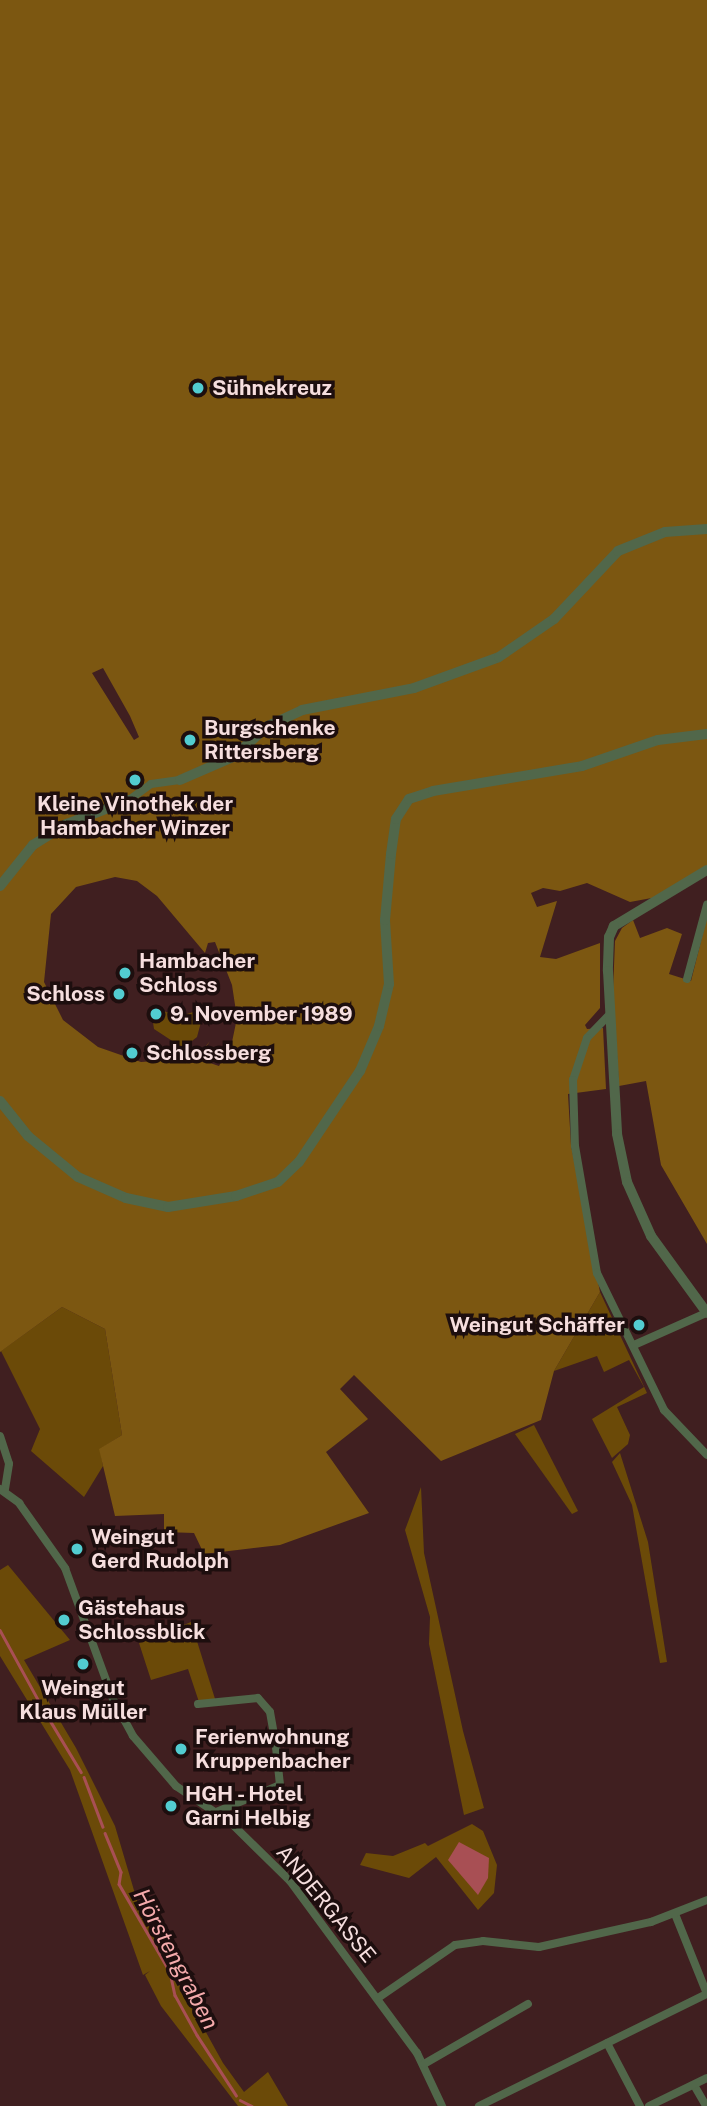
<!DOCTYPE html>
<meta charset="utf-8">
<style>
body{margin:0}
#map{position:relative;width:707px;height:2106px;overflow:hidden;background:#401f20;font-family:"Public Sans",sans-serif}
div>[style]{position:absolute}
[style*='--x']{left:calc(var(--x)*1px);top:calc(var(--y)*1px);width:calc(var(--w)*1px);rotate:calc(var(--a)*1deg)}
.green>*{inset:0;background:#6b4a08}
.forest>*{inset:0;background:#7c5711}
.water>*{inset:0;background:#a84f54}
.stream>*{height:2.5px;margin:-1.25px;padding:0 1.25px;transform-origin:1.25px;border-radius:1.25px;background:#a84f54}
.minor>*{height:8px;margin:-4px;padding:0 4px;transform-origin:4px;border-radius:4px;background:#51674a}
.tertiary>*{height:10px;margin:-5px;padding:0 5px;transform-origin:5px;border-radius:5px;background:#51674a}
.dots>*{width:19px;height:19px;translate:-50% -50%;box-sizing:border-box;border:4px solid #1d0e0e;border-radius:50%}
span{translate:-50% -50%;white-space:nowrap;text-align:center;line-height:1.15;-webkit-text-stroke:7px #1d0e0e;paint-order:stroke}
.poi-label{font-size:21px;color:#f6dede;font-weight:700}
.left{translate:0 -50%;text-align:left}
.right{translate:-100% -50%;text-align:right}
.street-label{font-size:21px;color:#f6dede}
.water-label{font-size:23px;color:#f5aaab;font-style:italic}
</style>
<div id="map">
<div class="green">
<i style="clip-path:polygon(157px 1008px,178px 1017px,193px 1012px,201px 1022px,197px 1037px,183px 1048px,154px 1029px,152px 1016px)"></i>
<i style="clip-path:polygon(600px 1292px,647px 1393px,617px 1407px,630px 1435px,628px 1444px,612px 1458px,592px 1419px,644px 1387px,629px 1360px,604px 1372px,597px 1356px,554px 1371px)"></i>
<i style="clip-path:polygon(62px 1307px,105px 1329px,122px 1435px,100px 1449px,103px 1466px,84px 1497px,31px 1451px,40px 1429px,1px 1351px)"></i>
<i style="clip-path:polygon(534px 1425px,578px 1511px,572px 1514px,515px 1434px)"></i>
<i style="clip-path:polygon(620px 1453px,648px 1542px,667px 1662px,660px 1663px,632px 1505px,612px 1462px)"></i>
<i style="clip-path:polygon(421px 1487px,424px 1553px,463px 1731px,484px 1808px,464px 1815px,429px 1644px,430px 1617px,405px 1530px)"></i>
<i style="clip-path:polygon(8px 1565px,70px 1640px,24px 1660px,76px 1748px,115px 1826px,141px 1914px,171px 1959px,167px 1962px,223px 2063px,244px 2092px,268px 2072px,288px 2106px,238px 2106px,161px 2006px,145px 1975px,150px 1971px,143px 1975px,70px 1770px,0 1656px,0 1570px)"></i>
<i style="clip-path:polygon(191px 1622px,216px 1702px,200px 1705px,188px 1669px,151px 1680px,139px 1643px)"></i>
<i style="clip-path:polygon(472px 1824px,483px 1831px,497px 1865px,494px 1893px,478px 1910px,436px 1857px,409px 1878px,360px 1865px,366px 1853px,393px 1856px,425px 1843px,428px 1846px)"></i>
</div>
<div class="forest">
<i style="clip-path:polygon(evenodd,0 0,707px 0,707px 866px,657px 897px,630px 902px,587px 883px,560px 891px,543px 888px,531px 893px,537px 907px,557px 901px,540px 957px,556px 959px,600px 943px,600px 1008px,585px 1025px,587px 1029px,603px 1028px,606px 1089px,568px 1094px,571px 1145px,600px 1292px,554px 1371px,541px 1420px,441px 1461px,354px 1375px,340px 1389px,368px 1419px,326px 1452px,369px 1513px,280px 1545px,204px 1554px,194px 1533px,164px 1532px,164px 1514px,115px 1516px,99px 1449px,122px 1435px,105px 1329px,62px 1307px,0 1352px,0 0,103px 668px,130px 716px,139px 737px,134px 740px,92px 673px,103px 668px,0 0,115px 877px,137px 881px,157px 896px,205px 953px,208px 943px,215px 942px,232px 985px,237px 1018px,232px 1042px,219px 1066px,198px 1059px,210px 1041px,202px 1051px,182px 1059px,141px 1062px,98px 1047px,63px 1020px,44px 982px,51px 914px,76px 887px,115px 877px)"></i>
<i style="clip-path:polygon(707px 917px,707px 1244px,661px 1165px,646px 1081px,619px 1086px,613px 991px,615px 941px,622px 928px,633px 920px,640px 938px,667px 928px,682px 934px,669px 974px,691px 981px)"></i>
</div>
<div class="water">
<i style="clip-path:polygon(459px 1842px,489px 1858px,488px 1878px,478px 1895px,448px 1860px)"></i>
</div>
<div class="stream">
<i style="--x:0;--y:1630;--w:85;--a:61.3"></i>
<i style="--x:45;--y:1712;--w:70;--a:59"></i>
<i style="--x:84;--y:1777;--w:53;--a:69.2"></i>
<i style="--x:105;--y:1833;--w:42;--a:67.7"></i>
<i style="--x:121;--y:1872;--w:12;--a:99"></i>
<i style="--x:119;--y:1884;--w:102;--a:59.9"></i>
<i style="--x:170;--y:1972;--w:24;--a:78"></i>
<i style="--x:175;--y:1995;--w:46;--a:61.2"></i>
<i style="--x:197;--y:2035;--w:72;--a:57"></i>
<i style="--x:240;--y:2100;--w:13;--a:27"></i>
</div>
<div class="minor">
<i style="--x:129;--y:800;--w:27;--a:-36"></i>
<i style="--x:151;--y:784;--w:29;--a:-8"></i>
<i style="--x:687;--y:979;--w:77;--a:-74.9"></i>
<i style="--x:610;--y:1014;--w:33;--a:134"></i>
<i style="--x:587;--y:1038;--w:44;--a:108.4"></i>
<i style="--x:573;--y:1080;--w:66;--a:88.3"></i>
<i style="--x:575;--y:1146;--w:129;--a:80.2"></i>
<i style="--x:597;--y:1273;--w:153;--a:63.9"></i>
<i style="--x:664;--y:1410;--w:62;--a:46.3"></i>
<i style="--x:634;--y:1345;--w:79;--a:-24"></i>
<i style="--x:0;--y:1436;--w:29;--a:72"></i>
<i style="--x:9;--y:1464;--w:26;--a:99"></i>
<i style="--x:0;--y:1489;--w:24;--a:36"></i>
<i style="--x:19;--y:1503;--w:80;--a:54.7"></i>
<i style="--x:65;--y:1568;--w:140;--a:69.9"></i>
<i style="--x:113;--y:1699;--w:42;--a:61.6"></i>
<i style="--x:133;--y:1736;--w:66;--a:49.3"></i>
<i style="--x:176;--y:1786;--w:66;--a:33.9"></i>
<i style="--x:231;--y:1823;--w:83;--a:44.5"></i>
<i style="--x:290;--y:1881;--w:214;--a:53.6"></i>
<i style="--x:417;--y:2053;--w:59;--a:64.7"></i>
<i style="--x:198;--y:1704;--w:60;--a:-5.7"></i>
<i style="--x:258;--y:1698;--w:18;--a:49"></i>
<i style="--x:270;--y:1712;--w:36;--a:80"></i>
<i style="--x:276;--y:1747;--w:38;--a:84"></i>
<i style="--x:280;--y:1785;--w:69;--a:157.1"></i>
<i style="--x:675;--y:1914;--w:86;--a:68.2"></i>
<i style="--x:378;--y:1998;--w:93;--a:-34.5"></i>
<i style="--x:455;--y:1945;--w:28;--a:-8"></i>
<i style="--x:483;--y:1941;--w:56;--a:6.1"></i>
<i style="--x:539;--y:1947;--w:115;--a:-12.6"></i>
<i style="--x:651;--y:1922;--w:60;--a:-21.4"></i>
<i style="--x:607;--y:2043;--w:71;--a:62.4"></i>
<i style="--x:424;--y:2064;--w:120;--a:-30"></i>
<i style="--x:694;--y:2085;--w:24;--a:60"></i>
<i style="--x:479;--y:2106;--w:254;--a:-26.2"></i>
<i style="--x:649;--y:2106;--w:64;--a:-25.8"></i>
</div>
<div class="tertiary">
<i style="--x:180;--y:780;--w:58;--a:-23.5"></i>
<i style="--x:233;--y:757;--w:47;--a:-41.5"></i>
<i style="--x:268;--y:726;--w:38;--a:-25"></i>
<i style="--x:302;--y:710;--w:114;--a:-11.1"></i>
<i style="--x:414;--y:688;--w:90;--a:-20"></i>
<i style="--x:499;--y:657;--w:67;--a:-34.6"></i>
<i style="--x:554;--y:619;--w:93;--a:-46.7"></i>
<i style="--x:618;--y:551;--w:51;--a:-22"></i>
<i style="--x:665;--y:532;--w:42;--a:-4.1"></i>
<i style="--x:707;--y:870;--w:109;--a:148.9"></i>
<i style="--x:614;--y:926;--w:12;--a:114"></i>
<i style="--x:609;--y:937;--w:34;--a:92"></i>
<i style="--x:608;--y:971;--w:163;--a:86.8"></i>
<i style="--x:617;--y:1134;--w:49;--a:78.2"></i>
<i style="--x:627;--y:1182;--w:59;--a:66"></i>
<i style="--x:651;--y:1236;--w:95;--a:54"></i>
<i style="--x:0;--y:886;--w:53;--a:-51.2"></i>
<i style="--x:33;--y:845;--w:40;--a:-32"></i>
<i style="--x:67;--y:824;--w:66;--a:-21.2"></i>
<i style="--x:0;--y:1101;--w:45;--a:51.3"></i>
<i style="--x:28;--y:1136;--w:65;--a:39.4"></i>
<i style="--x:78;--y:1177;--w:52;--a:23.6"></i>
<i style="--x:126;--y:1198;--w:43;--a:12.1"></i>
<i style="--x:168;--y:1207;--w:69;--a:-9.2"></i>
<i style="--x:236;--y:1196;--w:44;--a:-18.4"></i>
<i style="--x:278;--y:1182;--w:29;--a:-44"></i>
<i style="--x:299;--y:1162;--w:110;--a:-56.2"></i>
<i style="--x:360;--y:1071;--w:49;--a:-67.1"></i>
<i style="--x:379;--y:1026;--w:43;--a:-76.6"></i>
<i style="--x:389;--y:984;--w:64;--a:-93.6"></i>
<i style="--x:385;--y:920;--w:66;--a:-84.8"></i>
<i style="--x:391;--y:854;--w:35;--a:-82"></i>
<i style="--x:396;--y:819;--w:24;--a:-57"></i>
<i style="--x:409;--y:799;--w:25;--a:-18"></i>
<i style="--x:433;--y:791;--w:151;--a:-9.5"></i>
<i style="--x:582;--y:766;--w:80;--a:-18.9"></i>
<i style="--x:658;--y:740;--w:49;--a:-7"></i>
</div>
<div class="dots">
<i style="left:198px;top:388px;background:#52ccd0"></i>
<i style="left:190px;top:740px;background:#52ccd0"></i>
<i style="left:135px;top:780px;background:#52ccd0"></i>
<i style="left:125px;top:973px;background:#52ccd0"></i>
<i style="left:119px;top:994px;background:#52ccd0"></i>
<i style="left:156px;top:1014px;background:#52ccd0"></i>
<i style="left:132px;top:1053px;background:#52ccd0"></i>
<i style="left:639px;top:1325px;background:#52ccd0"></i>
<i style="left:77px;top:1549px;background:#52ccd0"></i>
<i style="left:64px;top:1620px;background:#52ccd0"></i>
<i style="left:83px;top:1664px;background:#52ccd0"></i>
<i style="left:181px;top:1749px;background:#52ccd0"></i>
<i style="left:171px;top:1806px;background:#52ccd0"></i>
</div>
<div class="poi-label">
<span class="left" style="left:212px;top:388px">Sühnekreuz</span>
<span class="left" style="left:204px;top:740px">Burgschenke<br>Rittersberg</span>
<span style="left:135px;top:816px">Kleine Vinothek der<br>Hambacher Winzer</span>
<span class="left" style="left:139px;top:973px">Hambacher<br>Schloss</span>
<span class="right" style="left:105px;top:994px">Schloss</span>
<span class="left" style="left:170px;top:1014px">9. November 1989</span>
<span class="left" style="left:146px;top:1053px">Schlossberg</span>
<span class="right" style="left:625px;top:1325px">Weingut Schäffer</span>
<span class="left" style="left:91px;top:1549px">Weingut<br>Gerd Rudolph</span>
<span class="left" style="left:78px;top:1620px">Gästehaus<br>Schlossblick</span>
<span style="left:83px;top:1700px">Weingut<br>Klaus Müller</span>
<span class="left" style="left:195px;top:1749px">Ferienwohnung<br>Kruppenbacher</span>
<span class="left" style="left:185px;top:1806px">HGH - Hotel<br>Garni Helbig</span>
</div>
<div class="street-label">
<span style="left:326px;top:1904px;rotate:51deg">ANDERGASSE</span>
</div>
<div class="water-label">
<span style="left:176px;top:1959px;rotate:62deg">Hörstengraben</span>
</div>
</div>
